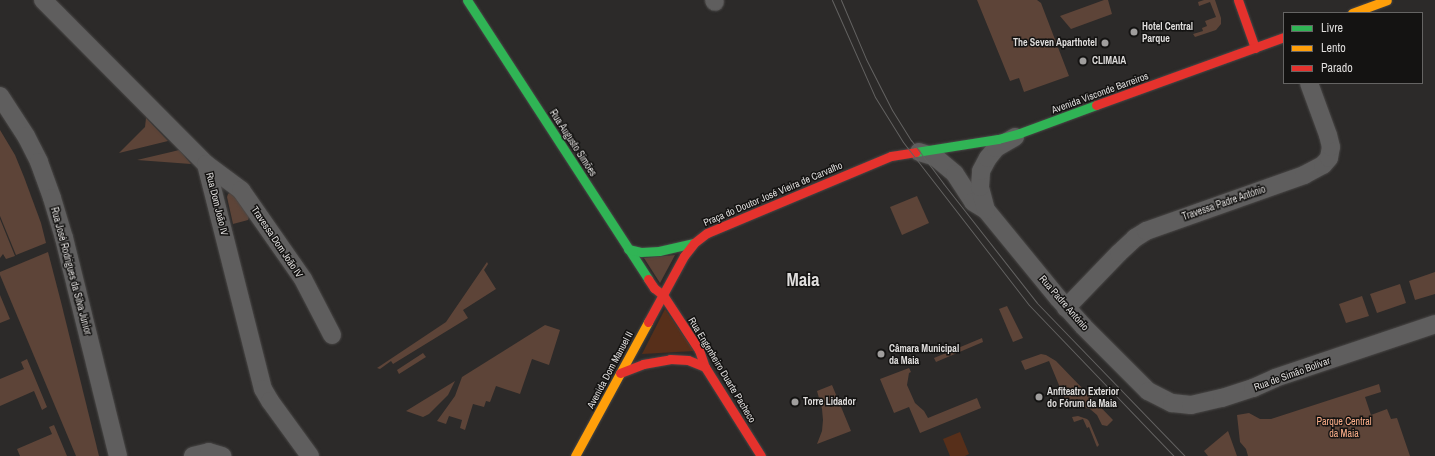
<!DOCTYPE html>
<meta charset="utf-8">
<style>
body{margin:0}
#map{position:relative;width:1435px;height:456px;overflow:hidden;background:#2c2a29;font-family:"Archivo Narrow",sans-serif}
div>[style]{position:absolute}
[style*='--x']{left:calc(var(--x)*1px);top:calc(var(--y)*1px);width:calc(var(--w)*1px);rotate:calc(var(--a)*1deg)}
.green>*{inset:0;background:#5d4438}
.water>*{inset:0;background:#572f1a}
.roads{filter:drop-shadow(0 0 1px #494746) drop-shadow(0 0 1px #494746)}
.street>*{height:18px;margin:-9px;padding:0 9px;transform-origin:9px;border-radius:9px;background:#5f5e5e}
.fast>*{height:9px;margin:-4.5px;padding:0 4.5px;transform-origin:4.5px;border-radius:4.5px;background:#30b455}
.slow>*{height:9px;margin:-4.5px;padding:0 4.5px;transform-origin:4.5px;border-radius:4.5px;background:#ff9f0a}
.jam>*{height:9px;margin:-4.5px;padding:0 4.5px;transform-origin:4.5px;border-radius:4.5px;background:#e5322d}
.tram>*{height:1px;margin:-0.5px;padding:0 0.5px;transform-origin:0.5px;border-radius:0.5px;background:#636261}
.dots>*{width:11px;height:11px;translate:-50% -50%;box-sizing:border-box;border:2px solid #141312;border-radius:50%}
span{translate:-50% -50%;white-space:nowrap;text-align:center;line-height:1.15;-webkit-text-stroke:3px #141312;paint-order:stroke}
.poi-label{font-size:10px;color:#dfdddc;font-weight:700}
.left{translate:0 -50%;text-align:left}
.right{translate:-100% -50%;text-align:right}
.street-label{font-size:10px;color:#dfdddc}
.park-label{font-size:10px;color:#fcaf8a}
.town-label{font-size:18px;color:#dfdddc;font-weight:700}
.legend{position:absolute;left:1283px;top:12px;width:140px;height:72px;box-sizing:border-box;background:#141312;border:1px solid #656463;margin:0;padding:5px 7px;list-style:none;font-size:12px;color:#dfdddc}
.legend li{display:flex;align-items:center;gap:8px;height:20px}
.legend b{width:20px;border:1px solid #656463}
</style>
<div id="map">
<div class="green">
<i style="clip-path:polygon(977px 0,1037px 0,1041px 3px,1069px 76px,1024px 92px,1019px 78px,1010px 81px)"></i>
<i style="clip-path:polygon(1104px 0,1108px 0,1112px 14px,1071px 29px,1060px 16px)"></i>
<i style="clip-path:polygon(1204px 0,1215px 0,1221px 18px,1221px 24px,1216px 30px,1195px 37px,1193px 34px,1203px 31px,1202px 28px,1207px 26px,1205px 21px,1216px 17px,1210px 2px,1199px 6px,1198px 2px)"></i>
<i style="clip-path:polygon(146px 118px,168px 141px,119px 153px,145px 127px)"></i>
<i style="clip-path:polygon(0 130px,15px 155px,24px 177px,41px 223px,46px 243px,16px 255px,0 216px)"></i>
<i style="clip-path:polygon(179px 150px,191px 164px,137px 160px,171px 152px)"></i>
<i style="clip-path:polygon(230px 193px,235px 196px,249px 217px,248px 220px,233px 224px,227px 197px,228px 194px)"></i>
<i style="clip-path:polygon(917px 196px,929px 223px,902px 235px,890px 207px)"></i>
<i style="clip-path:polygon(0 219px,15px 256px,6px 259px,3px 254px,0 258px)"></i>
<i style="clip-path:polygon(48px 252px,61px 302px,99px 456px,76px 456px,0 275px,0 272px)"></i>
<i style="clip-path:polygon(675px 255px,660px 283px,644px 258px)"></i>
<i style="clip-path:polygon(487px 262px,488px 264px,484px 270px,496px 289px,463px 310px,468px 318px,393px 364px,391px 361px,380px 369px,377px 368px,446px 322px)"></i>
<i style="clip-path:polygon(1435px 272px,1435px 294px,1415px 300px,1409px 281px)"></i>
<i style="clip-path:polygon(1400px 284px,1406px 303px,1377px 313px,1370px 294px)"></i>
<i style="clip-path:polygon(0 295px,10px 319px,0 323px)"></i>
<i style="clip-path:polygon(1362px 296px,1369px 316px,1346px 323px,1339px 304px)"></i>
<i style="clip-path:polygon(1007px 306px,1023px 338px,1013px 342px,999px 309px)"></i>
<i style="clip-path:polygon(545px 325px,560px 330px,549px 365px,532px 359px,520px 394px,496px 386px,490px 402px,486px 401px,484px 407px,473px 404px,465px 430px,460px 428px,462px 420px,449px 416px,446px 424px,437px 421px,455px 396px,462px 377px)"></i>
<i style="clip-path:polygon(982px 338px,983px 342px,936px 362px,934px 358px)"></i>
<i style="clip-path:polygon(423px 353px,426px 357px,399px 374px,397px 370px)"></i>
<i style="clip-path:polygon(1041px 354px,1046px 355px,1056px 361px,1113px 420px,1107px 426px,1102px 425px,1097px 415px,1090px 409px,1080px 406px,1068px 407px,1049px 361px,1025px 370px,1021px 361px)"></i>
<i style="clip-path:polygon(27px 359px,47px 407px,42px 410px,34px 391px,0 406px,0 379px,24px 369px,21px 362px)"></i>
<i style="clip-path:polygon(909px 368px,911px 372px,909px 373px,907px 385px,915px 403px,924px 411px,928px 418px,977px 398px,981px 408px,920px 433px,909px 407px,894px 413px,880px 379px)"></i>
<i style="clip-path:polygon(455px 381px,448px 395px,429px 414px,423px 417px,406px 411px)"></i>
<i style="clip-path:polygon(1379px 384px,1381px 392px,1365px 397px,1371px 415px,1387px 409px,1391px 419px,1397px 418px,1410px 456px,1248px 456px,1246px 449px,1240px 442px,1237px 415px,1249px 413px,1260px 419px,1271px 419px)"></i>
<i style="clip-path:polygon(832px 385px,851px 431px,817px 444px,822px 431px,823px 420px,822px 409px,817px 391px)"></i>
<i style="clip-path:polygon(1078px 416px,1087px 419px,1089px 421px,1099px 445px,1097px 447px,1089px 427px,1087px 428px,1083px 419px,1074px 422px,1072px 417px)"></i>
<i style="clip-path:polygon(54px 425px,67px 456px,20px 456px,17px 449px,52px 434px,49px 427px)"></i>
<i style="clip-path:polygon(1228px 431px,1237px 456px,1208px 456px,1204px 451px)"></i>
</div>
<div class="water">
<i style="clip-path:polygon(665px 309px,694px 351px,642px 354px)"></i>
<i style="clip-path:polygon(960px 432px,969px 454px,965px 456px,950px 456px,943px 439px)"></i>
</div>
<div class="roads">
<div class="street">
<i style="--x:43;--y:0;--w:231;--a:45.2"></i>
<i style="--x:206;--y:164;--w:232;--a:75.8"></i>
<i style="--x:263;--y:389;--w:14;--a:60"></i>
<i style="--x:270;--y:401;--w:68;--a:54"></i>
<i style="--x:714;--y:0;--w:2;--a:63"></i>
<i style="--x:0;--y:96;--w:48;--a:57"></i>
<i style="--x:26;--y:136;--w:29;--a:63"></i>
<i style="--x:39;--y:162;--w:38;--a:70"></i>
<i style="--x:52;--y:198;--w:42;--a:73.3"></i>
<i style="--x:64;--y:238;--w:225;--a:76.1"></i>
<i style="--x:919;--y:152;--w:17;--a:17"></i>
<i style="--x:935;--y:157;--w:26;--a:40"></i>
<i style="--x:955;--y:174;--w:33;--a:57"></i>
<i style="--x:973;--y:202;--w:15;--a:32"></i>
<i style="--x:986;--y:210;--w:114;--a:50.7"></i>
<i style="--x:1058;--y:298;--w:38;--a:48"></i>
<i style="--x:1083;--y:326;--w:92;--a:45"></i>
<i style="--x:1148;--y:391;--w:27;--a:27"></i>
<i style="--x:1172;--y:403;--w:19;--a:6"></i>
<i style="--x:1191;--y:405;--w:32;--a:-13"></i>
<i style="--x:1222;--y:398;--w:33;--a:-18"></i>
<i style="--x:1253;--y:388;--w:24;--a:-24"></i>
<i style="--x:1275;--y:378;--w:169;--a:-18.6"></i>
<i style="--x:206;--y:164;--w:44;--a:36.6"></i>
<i style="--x:241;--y:190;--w:108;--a:55.1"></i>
<i style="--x:303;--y:279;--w:63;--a:62.6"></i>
<i style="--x:986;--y:210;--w:24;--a:-105"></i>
<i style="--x:980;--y:187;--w:16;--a:-86"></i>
<i style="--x:981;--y:171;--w:15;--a:-62"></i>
<i style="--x:988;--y:158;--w:13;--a:-51"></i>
<i style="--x:996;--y:148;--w:22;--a:-30"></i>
<i style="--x:1066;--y:308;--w:76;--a:-46.1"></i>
<i style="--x:1119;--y:253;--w:22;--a:-43"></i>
<i style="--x:1135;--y:238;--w:13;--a:-32"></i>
<i style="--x:1146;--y:231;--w:168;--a:-19.5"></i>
<i style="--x:1304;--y:175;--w:21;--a:-28"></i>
<i style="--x:1323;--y:165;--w:9;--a:-49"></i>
<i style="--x:1329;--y:158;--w:11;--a:-80"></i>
<i style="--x:1331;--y:147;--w:12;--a:-104"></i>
<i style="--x:1328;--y:135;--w:55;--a:-110.1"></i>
<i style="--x:193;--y:456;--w:16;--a:-14"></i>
<i style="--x:209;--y:452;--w:14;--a:17"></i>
</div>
<div class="fast">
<i style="--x:467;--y:0;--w:333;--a:57"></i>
<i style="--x:916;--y:152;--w:83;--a:-9"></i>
<i style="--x:998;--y:139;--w:23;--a:-15"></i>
<i style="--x:1020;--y:133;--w:81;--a:-20.2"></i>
<i style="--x:628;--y:249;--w:13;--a:13"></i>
<i style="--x:641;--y:252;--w:18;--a:-3"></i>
<i style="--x:659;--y:251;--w:36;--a:-13"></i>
</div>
<div class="slow">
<i style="--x:1352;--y:13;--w:37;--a:-20"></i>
<i style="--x:575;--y:456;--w:153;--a:-61.4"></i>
</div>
<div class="jam">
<i style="--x:1238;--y:0;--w:51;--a:70.5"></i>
<i style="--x:1096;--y:105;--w:200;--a:-19.9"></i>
<i style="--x:648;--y:279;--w:11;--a:56"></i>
<i style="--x:654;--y:288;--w:11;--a:38"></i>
<i style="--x:663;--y:295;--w:66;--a:56.8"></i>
<i style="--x:699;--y:350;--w:18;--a:71"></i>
<i style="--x:705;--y:367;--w:105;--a:57.8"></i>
<i style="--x:648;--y:322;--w:75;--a:-61.4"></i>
<i style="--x:684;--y:256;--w:16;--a:-52"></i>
<i style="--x:694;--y:243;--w:16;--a:-38"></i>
<i style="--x:707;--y:233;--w:199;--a:-22.7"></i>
<i style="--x:891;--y:156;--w:25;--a:-9"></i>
<i style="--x:620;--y:373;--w:25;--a:-21"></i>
<i style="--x:643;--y:364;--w:27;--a:-10"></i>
<i style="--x:670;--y:359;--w:18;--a:3"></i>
<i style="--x:688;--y:360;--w:18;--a:22"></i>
</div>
</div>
<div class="tram">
<i style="--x:832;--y:0;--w:106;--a:66.1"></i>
<i style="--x:875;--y:97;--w:53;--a:58.1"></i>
<i style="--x:903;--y:142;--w:206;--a:52.3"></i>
<i style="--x:1029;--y:305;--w:209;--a:46.2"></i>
<i style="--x:841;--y:0;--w:64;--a:67"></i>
<i style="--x:866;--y:59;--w:57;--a:63"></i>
<i style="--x:892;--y:110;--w:36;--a:58"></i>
<i style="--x:911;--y:140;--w:54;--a:53.3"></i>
<i style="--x:943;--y:183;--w:152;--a:51.9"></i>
<i style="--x:1037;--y:303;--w:213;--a:46"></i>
</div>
<div class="dots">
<i style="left:1134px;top:32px;background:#a09e9d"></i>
<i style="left:1105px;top:43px;background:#a09e9d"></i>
<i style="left:1083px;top:61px;background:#a09e9d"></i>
<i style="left:881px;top:354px;background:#a09e9d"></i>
<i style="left:1039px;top:397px;background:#a09e9d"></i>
<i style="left:795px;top:402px;background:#a09e9d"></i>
</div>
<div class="poi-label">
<span class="left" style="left:1142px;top:32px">Hotel Central<br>Parque</span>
<span class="right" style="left:1097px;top:43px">The Seven Aparthotel</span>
<span class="left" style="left:1092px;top:61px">CLIMAIA</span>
<span class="left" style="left:889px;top:354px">Câmara Municipal<br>da Maia</span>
<span class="left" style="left:1047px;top:397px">Anfiteatro Exterior<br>do Fórum da Maia</span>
<span class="left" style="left:803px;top:402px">Torre Lidador</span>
</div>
<div class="street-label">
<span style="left:1100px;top:93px;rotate:-20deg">Avenida Visconde Barreiros</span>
<span style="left:573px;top:143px;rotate:57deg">Rua Augusto Simões</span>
<span style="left:773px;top:194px;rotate:-23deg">Praça do Doutor José Vieira de Carvalho</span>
<span style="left:1224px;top:203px;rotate:-19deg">Travessa Padre António</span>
<span style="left:217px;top:204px;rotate:76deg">Rua Dom João IV</span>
<span style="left:277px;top:242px;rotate:56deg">Travessa Dom João IV</span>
<span style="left:71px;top:271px;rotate:75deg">Rua José Rodrigues da Silva Júnior</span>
<span style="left:1064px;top:303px;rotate:49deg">Rua Padre António</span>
<span style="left:610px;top:370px;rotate:-62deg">Avenida Dom Manuel II</span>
<span style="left:722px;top:370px;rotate:59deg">Rua Engenheiro Duarte Pacheco</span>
<span style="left:1292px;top:374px;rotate:-20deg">Rua de Simão Bolívar</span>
</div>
<div class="park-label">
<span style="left:1344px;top:427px">Parque Central<br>da Maia</span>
</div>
<div class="town-label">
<span style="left:803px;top:280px">Maia</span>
</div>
<ul class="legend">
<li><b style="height:5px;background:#30b455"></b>Livre</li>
<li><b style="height:5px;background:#ff9f0a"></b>Lento</li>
<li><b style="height:5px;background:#e5322d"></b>Parado</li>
</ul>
</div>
